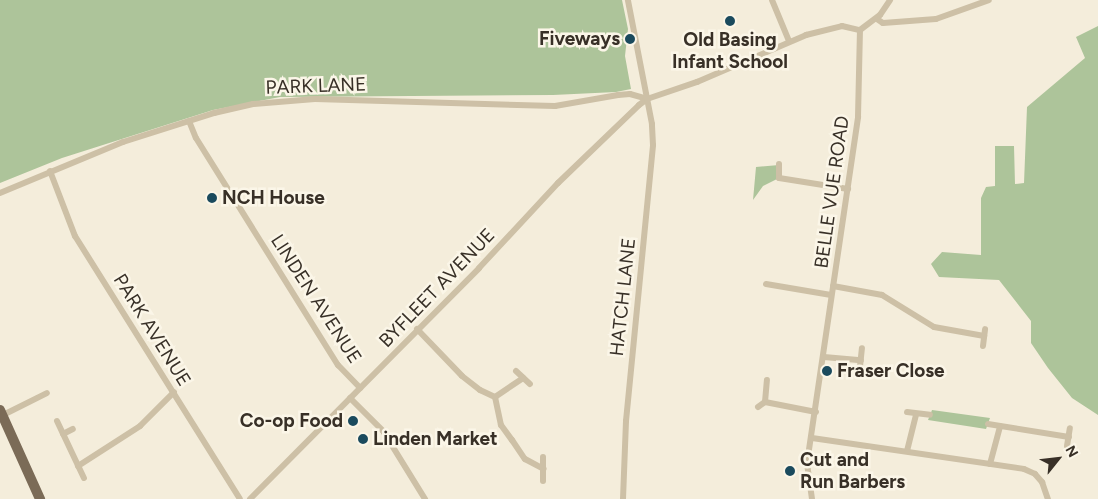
<!DOCTYPE html>
<style>
body{margin:0}
#map{position:relative;width:1098px;height:499px;overflow:hidden;background:#f4eddb;font-family:Figtree,sans-serif}
div>[style]{position:absolute}
[style*='--x']{left:calc(var(--x)*1px);top:calc(var(--y)*1px);width:calc(var(--w)*1px);rotate:calc(var(--a)*1deg)}
.green>*{inset:0;background:#adc49a}
.minor>*{height:6px;margin:-3px;padding:0 3px;transform-origin:3px;border-radius:3px;background:#cdc0a6}
.primary>*{height:10px;margin:-5px;padding:0 5px;transform-origin:5px;border-radius:5px;background:#7b6b57}
.dots>*{width:14px;height:14px;translate:-50% -50%;box-sizing:border-box;border:2px solid #fbf6e8;border-radius:50%}
span{translate:-50% -50%;white-space:nowrap;text-align:center;line-height:1.15;-webkit-text-stroke:5px #fbf6e8;paint-order:stroke}
.poi-label{font-size:19px;color:#383027;font-weight:700}
.right{translate:-100% -50%;text-align:right}
.left{translate:0 -50%;text-align:left}
.street-label{font-size:19px;color:#383027}
.north{position:absolute;left:1033px;top:434px;width:50px;height:50px;-webkit-text-stroke:4px #fbf6e8;paint-order:stroke;rotate:61deg;font-size:14px;font-weight:700;line-height:20px;text-align:center;color:#383027}
.north::after{content:'';display:block;margin:auto;width:18px;height:22px;background:#383027;clip-path:polygon(50% 0,100% 100%,50% 72%,0 100%)}
</style>
<div id="map">
<div class="green">
<i style="clip-path:polygon(0 0,622px 0,628px 29px,625px 56px,631px 89px,616px 92px,553px 95px,280px 97px,213px 110px,62px 158px,0 183px)"></i>
<i style="clip-path:polygon(1098px 26px,1098px 415px,1072px 398px,1048px 368px,1031px 343px,1031px 321px,999px 280px,939px 277px,931px 264px,942px 252px,981px 255px,981px 198px,986px 187px,995px 186px,995px 146px,1014px 146px,1015px 184px,1024px 183px,1027px 107px,1085px 58px,1076px 37px)"></i>
<i style="clip-path:polygon(779px 165px,779px 178px,763px 186px,753px 200px,756px 167px)"></i>
<i style="clip-path:polygon(932px 410px,990px 418px,986px 429px,928px 420px)"></i>
</div>
<div class="minor">
<i style="--x:772;--y:0;--w:44;--a:67.5"></i>
<i style="--x:877;--y:19;--w:7;--a:34"></i>
<i style="--x:883;--y:23;--w:53;--a:-4.3"></i>
<i style="--x:936;--y:19;--w:56;--a:-19.7"></i>
<i style="--x:860;--y:30;--w:25;--a:-37"></i>
<i style="--x:880;--y:15;--w:18;--a:-56"></i>
<i style="--x:189;--y:121;--w:18;--a:68"></i>
<i style="--x:196;--y:138;--w:268;--a:58"></i>
<i style="--x:338;--y:365;--w:32;--a:46"></i>
<i style="--x:779;--y:164;--w:14;--a:90"></i>
<i style="--x:779;--y:178;--w:70;--a:9.1"></i>
<i style="--x:50;--y:171;--w:70;--a:69"></i>
<i style="--x:75;--y:236;--w:310;--a:57.9"></i>
<i style="--x:0;--y:193;--w:133;--a:-22.5"></i>
<i style="--x:123;--y:142;--w:96;--a:-17.7"></i>
<i style="--x:214;--y:113;--w:40;--a:-13"></i>
<i style="--x:253;--y:104;--w:62;--a:-4.6"></i>
<i style="--x:315;--y:99;--w:240;--a:1.7"></i>
<i style="--x:555;--y:106;--w:64;--a:-9.9"></i>
<i style="--x:618;--y:95;--w:12;--a:-5"></i>
<i style="--x:630;--y:94;--w:18;--a:16"></i>
<i style="--x:766;--y:284;--w:66;--a:9.6"></i>
<i style="--x:833;--y:286;--w:50;--a:10.4"></i>
<i style="--x:882;--y:295;--w:61;--a:31.6"></i>
<i style="--x:934;--y:327;--w:51;--a:10.2"></i>
<i style="--x:417;--y:329;--w:65;--a:46.2"></i>
<i style="--x:462;--y:376;--w:23;--a:38"></i>
<i style="--x:480;--y:390;--w:17;--a:25"></i>
<i style="--x:495;--y:397;--w:29;--a:78"></i>
<i style="--x:501;--y:425;--w:19;--a:54"></i>
<i style="--x:512;--y:440;--w:23;--a:56"></i>
<i style="--x:525;--y:459;--w:21;--a:28"></i>
<i style="--x:983;--y:346;--w:17;--a:-83"></i>
<i style="--x:824;--y:357;--w:37;--a:5"></i>
<i style="--x:516;--y:371;--w:19;--a:43"></i>
<i style="--x:859;--y:376;--w:28;--a:-84"></i>
<i style="--x:495;--y:397;--w:34;--a:-34"></i>
<i style="--x:350;--y:398;--w:47;--a:45"></i>
<i style="--x:383;--y:431;--w:80;--a:58.3"></i>
<i style="--x:765;--y:402;--w:52;--a:11.1"></i>
<i style="--x:758;--y:407;--w:9;--a:-36"></i>
<i style="--x:765;--y:402;--w:22;--a:-85"></i>
<i style="--x:907;--y:412;--w:23;--a:7"></i>
<i style="--x:3;--y:415;--w:49;--a:-26.6"></i>
<i style="--x:57;--y:421;--w:63;--a:64.7"></i>
<i style="--x:988;--y:424;--w:82;--a:9.1"></i>
<i style="--x:63;--y:434;--w:11;--a:-27"></i>
<i style="--x:812;--y:438;--w:214;--a:8.3"></i>
<i style="--x:1024;--y:469;--w:12;--a:24"></i>
<i style="--x:1035;--y:474;--w:11;--a:49"></i>
<i style="--x:1042;--y:482;--w:18;--a:71"></i>
<i style="--x:1067;--y:446;--w:18;--a:-81"></i>
<i style="--x:907;--y:451;--w:38;--a:-76"></i>
<i style="--x:543;--y:457;--w:24;--a:90"></i>
<i style="--x:990;--y:464;--w:39;--a:-75"></i>
<i style="--x:78;--y:466;--w:74;--a:-32.8"></i>
<i style="--x:140;--y:426;--w:48;--a:-45"></i>
<i style="--x:250;--y:499;--w:325;--a:-45.2"></i>
<i style="--x:479;--y:268;--w:116;--a:-47.1"></i>
<i style="--x:558;--y:183;--w:112;--a:-43.9"></i>
<i style="--x:639;--y:105;--w:10;--a:-37"></i>
<i style="--x:647;--y:99;--w:53;--a:-18.8"></i>
<i style="--x:697;--y:82;--w:119;--a:-23.3"></i>
<i style="--x:806;--y:35;--w:37;--a:-14"></i>
<i style="--x:842;--y:26;--w:18;--a:13"></i>
<i style="--x:623;--y:499;--w:78;--a:-87.8"></i>
<i style="--x:626;--y:421;--w:277;--a:-84.4"></i>
<i style="--x:653;--y:145;--w:21;--a:-93"></i>
<i style="--x:652;--y:124;--w:126;--a:-101"></i>
<i style="--x:812;--y:499;--w:36;--a:-98"></i>
<i style="--x:807;--y:463;--w:350;--a:-81.6"></i>
<i style="--x:858;--y:117;--w:87;--a:-88.7"></i>
</div>
<div class="primary">
<i style="--x:0;--y:410;--w:98;--a:65.8"></i>
</div>
<div class="dots">
<i style="left:730px;top:21px;background:#1a4a5d"></i>
<i style="left:630px;top:39px;background:#1a4a5d"></i>
<i style="left:212px;top:198px;background:#1a4a5d"></i>
<i style="left:827px;top:371px;background:#1a4a5d"></i>
<i style="left:353px;top:421px;background:#1a4a5d"></i>
<i style="left:363px;top:439px;background:#1a4a5d"></i>
<i style="left:790px;top:471px;background:#1a4a5d"></i>
</div>
<div class="poi-label">
<span class="right" style="left:620px;top:39px">Fiveways</span>
<span style="left:730px;top:51px">Old Basing<br>Infant School</span>
<span class="left" style="left:222px;top:198px">NCH House</span>
<span class="left" style="left:837px;top:371px">Fraser Close</span>
<span class="right" style="left:343px;top:421px">Co-op Food</span>
<span class="left" style="left:373px;top:439px">Linden Market</span>
<span class="left" style="left:800px;top:471px">Cut and<br>Run Barbers</span>
</div>
<div class="street-label">
<span style="left:316px;top:86px;rotate:-2deg">PARK LANE</span>
<span style="left:832px;top:192px;rotate:-82deg">BELLE VUE ROAD</span>
<span style="left:437px;top:288px;rotate:-46deg">BYFLEET AVENUE</span>
<span style="left:623px;top:297px;rotate:-84deg">HATCH LANE</span>
<span style="left:316px;top:299px;rotate:57deg">LINDEN AVENUE</span>
<span style="left:152px;top:330px;rotate:58deg">PARK AVENUE</span>
</div>
<div class="north">N</div>
</div>
